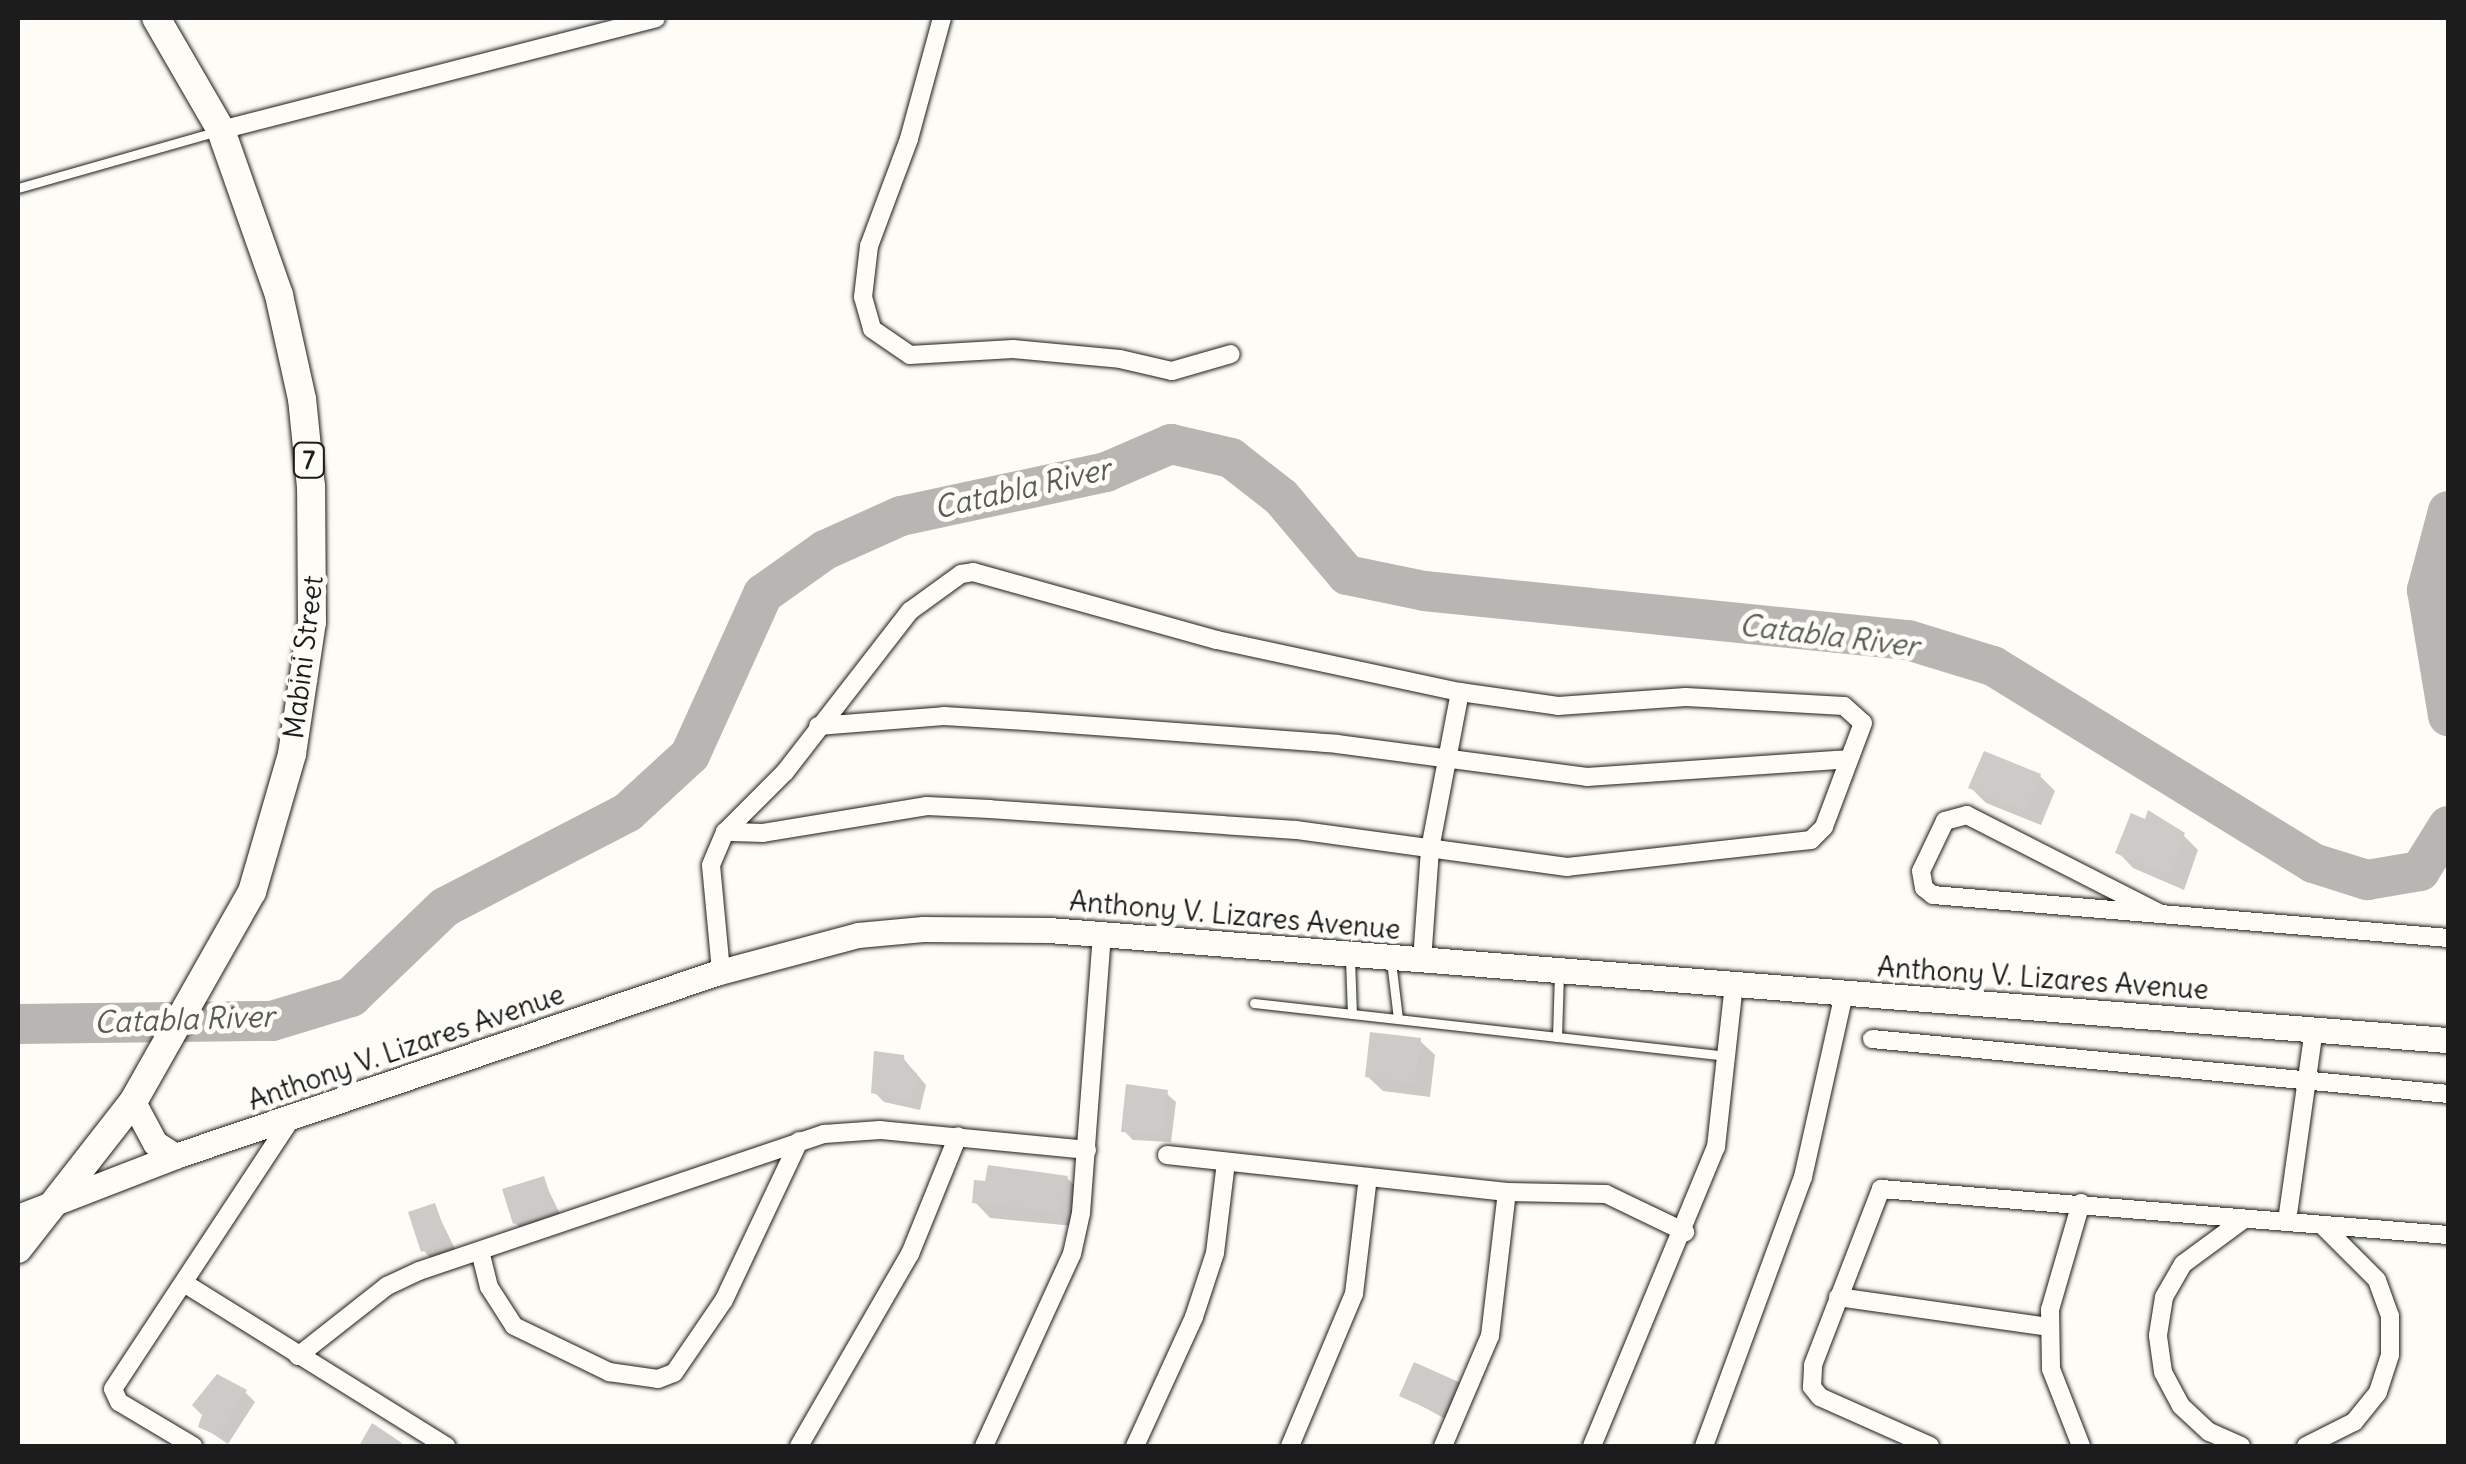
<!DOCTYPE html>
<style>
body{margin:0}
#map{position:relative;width:2466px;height:1464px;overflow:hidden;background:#fdfcf7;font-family:Delius,sans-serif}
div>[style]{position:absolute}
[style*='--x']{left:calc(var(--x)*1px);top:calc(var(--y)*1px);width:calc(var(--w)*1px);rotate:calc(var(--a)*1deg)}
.shadow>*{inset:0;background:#0003}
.river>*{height:40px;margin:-20px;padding:0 20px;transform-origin:20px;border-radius:20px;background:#b7b6b2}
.building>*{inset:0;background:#cccbc8}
.roads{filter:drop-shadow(0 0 2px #1c1c1c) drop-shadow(0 0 2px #1c1c1c)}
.lane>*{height:9px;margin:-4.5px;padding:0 4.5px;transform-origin:4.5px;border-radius:4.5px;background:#fdfcf7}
.street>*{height:18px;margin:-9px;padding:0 9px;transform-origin:9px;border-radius:9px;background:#fdfcf7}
.secondary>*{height:25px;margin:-12.5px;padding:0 12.5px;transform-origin:12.5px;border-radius:12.5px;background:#fdfcf7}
.primary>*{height:28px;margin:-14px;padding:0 14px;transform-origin:14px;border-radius:14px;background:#fdfcf7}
span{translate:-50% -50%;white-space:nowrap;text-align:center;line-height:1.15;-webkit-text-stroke:10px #fdfcf7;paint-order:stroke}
.shield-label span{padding:2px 8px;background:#fdfcf7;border:2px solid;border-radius:8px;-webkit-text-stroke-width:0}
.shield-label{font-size:25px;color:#1c1c1c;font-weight:700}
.street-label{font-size:28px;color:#1c1c1c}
.water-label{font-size:30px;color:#5a5a58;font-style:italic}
.frame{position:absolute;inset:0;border:20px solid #1c1c1c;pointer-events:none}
</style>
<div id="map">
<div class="shadow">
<i style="clip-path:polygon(2040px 776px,2055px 791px,2041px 825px,1986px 803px,1971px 788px)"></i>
<i style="clip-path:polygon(2183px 835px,2198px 850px,2184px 890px,2133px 868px,2118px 852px)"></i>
<i style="clip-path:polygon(1419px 1040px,1435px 1055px,1430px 1097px,1383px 1091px,1367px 1076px)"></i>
<i style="clip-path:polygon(902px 1057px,926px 1085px,920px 1110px,884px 1102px,874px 1092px)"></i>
<i style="clip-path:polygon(1166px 1093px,1176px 1102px,1171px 1142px,1133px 1140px,1124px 1131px)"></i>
<i style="clip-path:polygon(1067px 1178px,1082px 1193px,1074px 1226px,990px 1218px,975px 1202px)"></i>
<i style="clip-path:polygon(543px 1179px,563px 1220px,525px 1232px,515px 1223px)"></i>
<i style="clip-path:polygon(434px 1206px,457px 1253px,433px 1261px,424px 1251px)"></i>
<i style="clip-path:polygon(1416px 1365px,1458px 1426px,1402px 1395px)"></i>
<i style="clip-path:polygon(245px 1392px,255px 1402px,228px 1444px,201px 1426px)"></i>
</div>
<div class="river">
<i style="--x:2448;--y:511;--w:82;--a:104.9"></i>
<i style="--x:2427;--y:590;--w:128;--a:80.5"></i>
<i style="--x:18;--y:1024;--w:254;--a:-0.7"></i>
<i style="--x:272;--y:1021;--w:83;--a:-16.9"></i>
<i style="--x:351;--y:997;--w:130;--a:-43.8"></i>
<i style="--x:445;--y:907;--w:206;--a:-27.4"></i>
<i style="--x:628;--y:812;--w:84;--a:-42.6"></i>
<i style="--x:690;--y:755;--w:177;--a:-65.6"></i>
<i style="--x:763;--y:594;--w:76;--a:-35.4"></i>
<i style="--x:825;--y:550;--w:83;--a:-24.1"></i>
<i style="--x:901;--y:516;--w:210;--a:-12.1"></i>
<i style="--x:1106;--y:472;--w:71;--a:-23.3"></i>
<i style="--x:1171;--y:444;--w:62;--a:13.1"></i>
<i style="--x:1231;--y:458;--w:63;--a:38"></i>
<i style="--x:1281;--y:497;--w:102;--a:49.8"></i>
<i style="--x:1347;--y:575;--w:79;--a:11.7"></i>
<i style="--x:1424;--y:591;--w:486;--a:5.8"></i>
<i style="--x:1908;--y:640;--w:89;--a:17"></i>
<i style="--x:1993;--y:666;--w:376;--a:31.6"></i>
<i style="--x:2313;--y:863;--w:57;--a:17.5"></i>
<i style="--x:2367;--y:880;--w:54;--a:-9.6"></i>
<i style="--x:2420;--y:871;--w:53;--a:-58.1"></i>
</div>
<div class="building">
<i style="clip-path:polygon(1984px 751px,2041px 774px,2026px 812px,1968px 788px)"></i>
<i style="clip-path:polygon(2148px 810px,2185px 833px,2169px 876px,2115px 853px,2131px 813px,2145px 819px)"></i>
<i style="clip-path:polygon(1370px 1032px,1421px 1038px,1415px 1083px,1365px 1077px)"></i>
<i style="clip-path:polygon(874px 1051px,904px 1055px,905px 1070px,917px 1073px,911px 1102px,871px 1093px)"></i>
<i style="clip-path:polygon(1126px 1084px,1168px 1090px,1162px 1133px,1121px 1132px)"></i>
<i style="clip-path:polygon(988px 1165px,1068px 1176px,1059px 1212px,972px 1203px,974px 1180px,985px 1181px)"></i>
<i style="clip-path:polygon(544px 1176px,555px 1211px,513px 1224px,502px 1189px)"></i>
<i style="clip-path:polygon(435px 1203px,449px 1243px,421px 1252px,408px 1212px)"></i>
<i style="clip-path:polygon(1414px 1362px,1463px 1384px,1448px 1418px,1399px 1396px)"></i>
<i style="clip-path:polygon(217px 1374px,247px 1390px,218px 1436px,198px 1427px,202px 1415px,192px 1405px)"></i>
<i style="clip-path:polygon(372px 1423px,402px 1443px,399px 1446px,359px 1446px)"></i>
</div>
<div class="roads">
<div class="lane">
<i style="--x:18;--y:188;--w:208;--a:-15.9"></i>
<i style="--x:1350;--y:958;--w:56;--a:88"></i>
<i style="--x:1391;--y:961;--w:58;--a:83.1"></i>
<i style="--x:1254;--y:1003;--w:474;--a:6.4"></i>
<i style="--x:1557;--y:1037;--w:63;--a:-88.2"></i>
</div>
<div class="street">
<i style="--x:942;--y:18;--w:125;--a:105.3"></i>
<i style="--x:909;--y:139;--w:114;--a:110.5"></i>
<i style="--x:869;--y:246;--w:51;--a:96.7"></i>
<i style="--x:863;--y:297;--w:33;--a:74"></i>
<i style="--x:872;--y:329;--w:46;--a:34.4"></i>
<i style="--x:910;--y:355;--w:103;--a:-3.3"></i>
<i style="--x:1013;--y:349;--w:107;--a:5.3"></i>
<i style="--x:1120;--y:359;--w:53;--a:13"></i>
<i style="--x:1172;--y:371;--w:61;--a:-16.1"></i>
<i style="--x:221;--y:130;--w:449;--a:-14.4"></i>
<i style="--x:818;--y:726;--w:126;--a:-4.5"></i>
<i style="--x:944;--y:716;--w:82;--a:3.5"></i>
<i style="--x:1026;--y:721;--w:312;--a:4.2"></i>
<i style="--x:1337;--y:744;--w:252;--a:7.5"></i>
<i style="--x:1587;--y:777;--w:262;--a:-3.9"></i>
<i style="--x:2161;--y:914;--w:218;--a:-153"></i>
<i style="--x:1967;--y:815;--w:23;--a:165"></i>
<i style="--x:1945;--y:821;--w:55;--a:115.6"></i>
<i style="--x:1921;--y:871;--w:17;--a:80"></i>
<i style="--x:1924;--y:888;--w:11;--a:38"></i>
<i style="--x:1933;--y:895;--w:517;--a:4.77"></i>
<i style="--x:1422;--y:961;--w:112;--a:-85.9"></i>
<i style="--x:1430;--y:849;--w:160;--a:-79.2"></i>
<i style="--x:721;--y:971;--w:106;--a:-95.4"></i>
<i style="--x:711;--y:865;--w:36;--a:-67"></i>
<i style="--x:725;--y:832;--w:85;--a:-45"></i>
<i style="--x:785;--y:772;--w:204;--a:-52.2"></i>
<i style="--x:910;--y:611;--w:63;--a:-36"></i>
<i style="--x:961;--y:574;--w:12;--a:-9"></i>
<i style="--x:973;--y:572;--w:253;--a:15.6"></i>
<i style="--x:1217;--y:640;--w:249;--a:12.1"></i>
<i style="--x:1460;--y:692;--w:99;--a:8.1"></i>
<i style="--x:1558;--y:706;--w:128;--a:-4"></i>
<i style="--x:1686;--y:697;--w:158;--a:3.3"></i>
<i style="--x:1844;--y:706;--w:25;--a:42"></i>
<i style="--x:1863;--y:723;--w:111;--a:110.6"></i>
<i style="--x:1824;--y:827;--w:18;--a:135"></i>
<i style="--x:1811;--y:840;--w:245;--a:173.7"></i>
<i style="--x:1567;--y:867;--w:274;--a:-172.2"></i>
<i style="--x:1296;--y:830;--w:307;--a:-176.1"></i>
<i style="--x:990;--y:809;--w:63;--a:-177.3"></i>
<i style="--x:927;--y:806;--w:166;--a:170.7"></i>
<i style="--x:763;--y:833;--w:38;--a:-178"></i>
<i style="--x:1872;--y:1039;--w:579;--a:5.45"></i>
<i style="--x:1167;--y:1155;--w:342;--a:6.2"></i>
<i style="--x:1507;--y:1192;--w:99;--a:1.2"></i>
<i style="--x:1606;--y:1194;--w:88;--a:25.7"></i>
<i style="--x:2081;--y:1203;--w:111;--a:106.2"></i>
<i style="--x:2050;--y:1310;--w:59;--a:89"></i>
<i style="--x:2051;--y:1369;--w:83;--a:68.7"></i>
<i style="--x:2287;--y:1221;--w:194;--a:-82"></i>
<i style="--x:480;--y:1251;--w:37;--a:76"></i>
<i style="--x:489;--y:1287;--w:46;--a:57.3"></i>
<i style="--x:514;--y:1326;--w:106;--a:25.8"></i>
<i style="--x:609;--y:1372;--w:49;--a:8.1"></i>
<i style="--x:658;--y:1379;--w:17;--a:-21"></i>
<i style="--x:674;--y:1373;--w:88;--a:-55.6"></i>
<i style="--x:724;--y:1300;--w:176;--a:-64.7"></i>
<i style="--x:184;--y:1283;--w:309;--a:31.9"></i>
<i style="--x:1838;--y:1297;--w:214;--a:8.1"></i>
<i style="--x:298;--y:1356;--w:113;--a:-38.2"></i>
<i style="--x:387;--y:1286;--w:35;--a:-25"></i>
<i style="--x:419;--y:1271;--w:428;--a:-18.7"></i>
<i style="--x:824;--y:1134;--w:56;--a:-4.1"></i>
<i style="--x:880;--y:1130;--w:208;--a:5.5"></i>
<i style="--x:193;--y:1446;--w:86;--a:-149.3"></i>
<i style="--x:119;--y:1402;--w:14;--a:-115"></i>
<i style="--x:113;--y:1389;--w:320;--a:-56.6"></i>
<i style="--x:799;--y:1446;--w:222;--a:-60"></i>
<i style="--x:910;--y:1254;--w:127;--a:-67.9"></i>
<i style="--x:984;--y:1446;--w:211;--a:-65.4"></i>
<i style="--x:1072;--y:1254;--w:42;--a:-77.6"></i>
<i style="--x:1081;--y:1213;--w:278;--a:-85.7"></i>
<i style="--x:1135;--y:1446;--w:142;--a:-65.4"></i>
<i style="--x:1194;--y:1317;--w:67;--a:-71.8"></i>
<i style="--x:1215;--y:1253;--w:92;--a:-83.1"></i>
<i style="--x:1290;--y:1446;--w:165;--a:-67.2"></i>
<i style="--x:1354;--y:1294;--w:118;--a:-83.2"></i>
<i style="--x:1443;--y:1446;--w:120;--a:-66.9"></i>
<i style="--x:1490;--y:1336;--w:145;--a:-83.3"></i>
<i style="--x:1592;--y:1446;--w:324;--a:-67.5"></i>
<i style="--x:1716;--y:1147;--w:164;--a:-83.7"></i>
<i style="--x:1704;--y:1446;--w:287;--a:-69.8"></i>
<i style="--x:1803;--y:1177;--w:189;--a:-77.4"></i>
<i style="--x:1930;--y:1446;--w:120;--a:-156"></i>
<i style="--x:1820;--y:1397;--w:13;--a:-129"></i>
<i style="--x:1812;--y:1387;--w:22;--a:-87"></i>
<i style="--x:1813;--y:1365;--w:189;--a:-68.9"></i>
<i style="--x:1881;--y:1189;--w:569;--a:4.64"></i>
<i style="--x:2241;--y:1446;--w:35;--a:-156"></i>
<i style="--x:2209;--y:1432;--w:38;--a:-137"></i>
<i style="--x:2181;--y:1406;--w:38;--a:-118"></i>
<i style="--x:2163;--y:1372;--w:37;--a:-98"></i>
<i style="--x:2158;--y:1335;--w:38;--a:-81"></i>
<i style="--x:2164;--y:1297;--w:38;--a:-60"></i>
<i style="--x:2183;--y:1264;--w:76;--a:-36.4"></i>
<i style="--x:2306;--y:1446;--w:54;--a:-26.6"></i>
<i style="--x:2354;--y:1422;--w:38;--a:-51"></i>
<i style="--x:2378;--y:1392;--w:39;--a:-72"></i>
<i style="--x:2390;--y:1355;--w:39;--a:-90"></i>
<i style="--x:2390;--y:1316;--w:38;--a:-110"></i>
<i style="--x:2377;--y:1280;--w:74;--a:-135"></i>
</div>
<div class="secondary">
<i style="--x:133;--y:1102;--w:47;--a:61.8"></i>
<i style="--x:155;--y:1143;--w:24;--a:33"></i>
<i style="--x:18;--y:1217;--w:168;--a:-21.2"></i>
<i style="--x:175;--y:1156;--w:571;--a:-18.69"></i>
<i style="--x:716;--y:973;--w:147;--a:-15"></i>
<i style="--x:858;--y:935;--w:65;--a:-5.3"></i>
<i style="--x:923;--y:929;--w:126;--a:0.5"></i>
<i style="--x:1049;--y:930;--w:1403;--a:4.5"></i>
</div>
<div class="primary">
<i style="--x:18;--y:1249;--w:187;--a:-52"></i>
<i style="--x:133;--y:1102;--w:241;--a:-60.5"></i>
<i style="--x:252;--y:892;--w:144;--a:-73.8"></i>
<i style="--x:292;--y:754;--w:134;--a:-81.4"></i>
<i style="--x:312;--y:622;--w:135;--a:-90.4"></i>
<i style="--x:311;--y:487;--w:88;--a:-95.8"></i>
<i style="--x:302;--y:399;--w:107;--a:-102.5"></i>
<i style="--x:279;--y:295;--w:175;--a:-109.4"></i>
<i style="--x:221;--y:130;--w:129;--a:-120.1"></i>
</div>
</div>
<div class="shield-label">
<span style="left:309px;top:460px">7</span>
</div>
<div class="street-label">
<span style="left:303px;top:657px;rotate:-83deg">Mabini Street</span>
<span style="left:1235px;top:915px;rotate:5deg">Anthony V. Lizares Avenue</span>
<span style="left:2043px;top:978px;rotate:4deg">Anthony V. Lizares Avenue</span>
<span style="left:406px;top:1047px;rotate:-19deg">Anthony V. Lizares Avenue</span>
</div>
<div class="water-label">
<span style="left:1022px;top:488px;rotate:-13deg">Catabla River</span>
<span style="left:1829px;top:635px;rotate:7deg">Catabla River</span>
<span style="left:184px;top:1019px;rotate:-2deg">Catabla River</span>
</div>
<div class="frame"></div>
</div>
